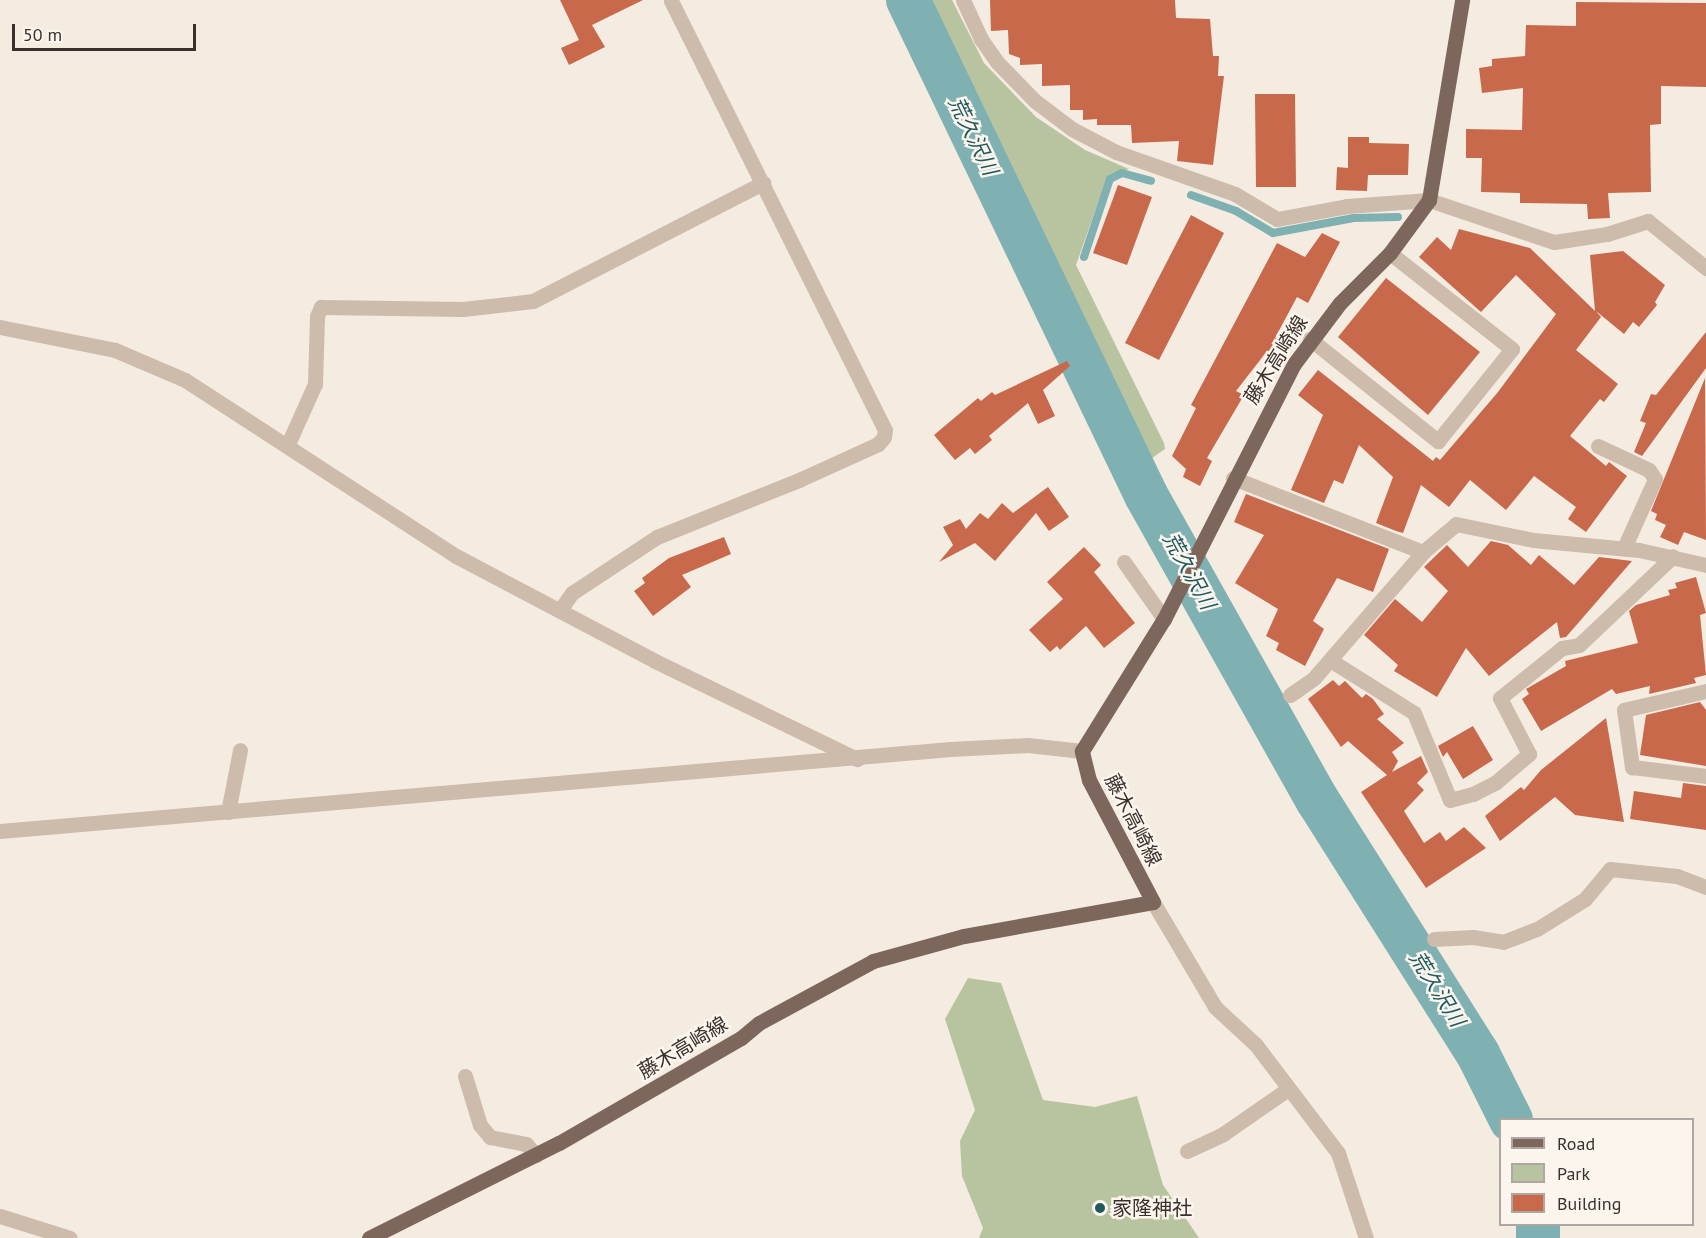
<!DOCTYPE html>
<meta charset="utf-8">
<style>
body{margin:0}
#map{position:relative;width:1706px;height:1238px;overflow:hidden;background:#f4ebe1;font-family:"PT Sans","Noto Sans JP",sans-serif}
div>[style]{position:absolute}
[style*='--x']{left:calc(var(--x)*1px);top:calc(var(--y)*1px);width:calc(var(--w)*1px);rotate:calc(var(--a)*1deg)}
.green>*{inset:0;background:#b8c4a0}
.stream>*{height:8px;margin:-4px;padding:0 4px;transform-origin:4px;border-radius:4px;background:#7fb0b2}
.river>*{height:44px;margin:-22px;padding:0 22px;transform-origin:22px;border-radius:22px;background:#7fb0b2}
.building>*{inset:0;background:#c8694b}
.minor>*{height:15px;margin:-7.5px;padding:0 7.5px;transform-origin:7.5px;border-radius:7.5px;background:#cdbbac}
.primary>*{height:15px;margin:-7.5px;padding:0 7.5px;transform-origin:7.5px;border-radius:7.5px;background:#7d675c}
.dots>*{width:16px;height:16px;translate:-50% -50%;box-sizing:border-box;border:3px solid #fbf5ee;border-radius:50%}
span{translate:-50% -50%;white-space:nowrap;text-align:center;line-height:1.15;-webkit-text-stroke:5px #fbf5ee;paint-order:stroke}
.street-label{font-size:20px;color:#3b302b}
.poi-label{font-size:20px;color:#3b302b}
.left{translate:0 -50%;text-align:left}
.water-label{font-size:21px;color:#1f5a5e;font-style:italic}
.legend{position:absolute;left:1499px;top:1118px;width:195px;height:108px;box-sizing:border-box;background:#fbf5ee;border:2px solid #aea6a0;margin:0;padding:8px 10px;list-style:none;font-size:18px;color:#3b302b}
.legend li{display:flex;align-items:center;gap:12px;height:30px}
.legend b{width:30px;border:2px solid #aea6a0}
.scale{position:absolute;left:12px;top:24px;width:184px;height:27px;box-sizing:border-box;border:3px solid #3b302b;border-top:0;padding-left:8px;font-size:18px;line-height:21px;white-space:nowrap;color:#3b302b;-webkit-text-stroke:4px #fbf5ee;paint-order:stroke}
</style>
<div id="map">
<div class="green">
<i style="clip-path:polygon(926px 0,952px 0,984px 63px,1036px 117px,1085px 150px,1129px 169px,1107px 177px,1076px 265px,1164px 443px,1165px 449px,1152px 458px,1164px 482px,1160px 484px)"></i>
<i style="clip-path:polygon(968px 978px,1001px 983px,1043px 1100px,1095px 1107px,1137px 1096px,1163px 1185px,1199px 1238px,979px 1238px,983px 1228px,962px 1176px,960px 1141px,975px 1110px,945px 1019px)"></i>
</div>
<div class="stream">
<i style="--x:1191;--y:195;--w:48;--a:19.6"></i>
<i style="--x:1236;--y:211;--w:43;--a:30.7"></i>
<i style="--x:1273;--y:233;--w:82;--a:-10.5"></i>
<i style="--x:1354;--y:218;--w:44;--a:-1.3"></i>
<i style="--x:1084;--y:257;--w:82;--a:-71.6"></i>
<i style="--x:1110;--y:179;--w:13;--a:-27"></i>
<i style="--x:1122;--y:173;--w:30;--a:15"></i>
</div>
<div class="river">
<i style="--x:908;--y:0;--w:549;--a:64.32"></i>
<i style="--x:1146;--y:495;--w:351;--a:60.7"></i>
<i style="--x:1318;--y:801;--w:299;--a:57.7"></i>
<i style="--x:1478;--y:1054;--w:74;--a:63.4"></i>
<i style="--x:1538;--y:1238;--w:14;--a:-90"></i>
</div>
<div class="building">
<i style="clip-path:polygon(560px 0,643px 0,592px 25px,605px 47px,569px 65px,561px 48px,579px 40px)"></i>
<i style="clip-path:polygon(990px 0,1175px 0,1176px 18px,1210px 19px,1213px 56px,1219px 56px,1218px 76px,1224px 76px,1213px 165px,1177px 161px,1179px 141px,1132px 143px,1131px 125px,1097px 125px,1097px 119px,1083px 120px,1083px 110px,1070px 110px,1070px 85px,1042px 86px,1042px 64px,1020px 65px,1020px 58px,1009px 54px,1008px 30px,991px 31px)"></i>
<i style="clip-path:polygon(1576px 2px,1706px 3px,1706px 87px,1661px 86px,1661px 124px,1650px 125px,1651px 192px,1608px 193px,1610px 218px,1588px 219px,1587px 204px,1520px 203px,1520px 193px,1481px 192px,1482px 158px,1466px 158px,1466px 129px,1522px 130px,1523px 88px,1482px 93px,1479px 68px,1492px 66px,1492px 59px,1525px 56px,1526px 25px,1576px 26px)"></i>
<i style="clip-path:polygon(1255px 94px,1295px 94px,1296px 187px,1256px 187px)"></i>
<i style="clip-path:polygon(1348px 137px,1369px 137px,1369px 143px,1409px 144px,1408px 175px,1368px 175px,1367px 191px,1336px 190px,1337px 167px,1348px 168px)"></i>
<i style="clip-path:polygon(1118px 185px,1152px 197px,1127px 265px,1093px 253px)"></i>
<i style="clip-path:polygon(1191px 215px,1224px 233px,1159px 360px,1125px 343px)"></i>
<i style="clip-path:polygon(1459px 229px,1530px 248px,1595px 311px,1590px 255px,1623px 251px,1665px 285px,1655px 302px,1657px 305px,1639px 327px,1633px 322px,1624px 334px,1596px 311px,1601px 317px,1576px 350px,1618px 384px,1604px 402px,1600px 399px,1570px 436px,1606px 466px,1609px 462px,1627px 476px,1586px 532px,1568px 519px,1576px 507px,1534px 476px,1506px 510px,1470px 480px,1449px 507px,1421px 485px,1403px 533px,1396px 531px,1376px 523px,1393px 477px,1359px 445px,1343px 484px,1334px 480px,1324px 503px,1291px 490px,1323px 415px,1298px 395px,1318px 370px,1433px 461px,1436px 457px,1440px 460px,1498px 392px,1556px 314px,1516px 275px,1481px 312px,1419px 257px,1437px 237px,1451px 250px)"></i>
<i style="clip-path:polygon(1322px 233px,1340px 242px,1308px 303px,1297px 297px,1275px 338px,1279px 340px,1270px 358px,1264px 355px,1236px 391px,1244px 395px,1207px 458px,1212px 461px,1200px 486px,1183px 477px,1186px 469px,1172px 456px,1196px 408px,1191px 405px,1277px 243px,1305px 257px)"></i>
<i style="clip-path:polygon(1386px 278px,1480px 352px,1428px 415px,1338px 337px)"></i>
<i style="clip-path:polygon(1706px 332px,1706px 368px,1642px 456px,1634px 452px,1646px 423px,1640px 421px,1651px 394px,1656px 395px)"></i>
<i style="clip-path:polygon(1067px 361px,1070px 366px,1043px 390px,1055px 416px,1038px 424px,1028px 403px,989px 436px,992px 440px,975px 454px,970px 448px,955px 460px,934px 435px,978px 398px,981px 401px,992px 392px,995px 395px)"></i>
<i style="clip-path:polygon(1705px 378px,1706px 540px,1684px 532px,1678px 545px,1660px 537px,1666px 525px,1655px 520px,1657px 514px,1651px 511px)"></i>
<i style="clip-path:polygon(1048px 487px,1069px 517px,1049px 531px,1036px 513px,995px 561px,975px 543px,939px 562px,953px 545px,943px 527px,960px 519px,966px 529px,980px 513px,988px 519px,1002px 503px,1013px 513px)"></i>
<i style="clip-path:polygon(1246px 494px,1389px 549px,1373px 592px,1337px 578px,1313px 621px,1324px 629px,1305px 666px,1276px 650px,1279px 643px,1266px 636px,1278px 609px,1235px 583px,1264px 535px,1234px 522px)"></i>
<i style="clip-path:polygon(724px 537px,731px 554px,682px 575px,691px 587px,653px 616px,634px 591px,645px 583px,642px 578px,669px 558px)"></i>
<i style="clip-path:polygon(1491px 541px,1508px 545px,1531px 565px,1539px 555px,1574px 585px,1599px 557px,1632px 561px,1566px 637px,1560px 638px,1557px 622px,1489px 676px,1466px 648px,1437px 697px,1394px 671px,1398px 665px,1364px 635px,1395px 599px,1422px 622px,1448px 591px,1424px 567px,1447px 545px,1468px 567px)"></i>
<i style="clip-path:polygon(1084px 547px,1101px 565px,1094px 572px,1135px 623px,1104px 648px,1086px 626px,1060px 650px,1057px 646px,1050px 652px,1029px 630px,1063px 599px,1047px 582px)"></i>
<i style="clip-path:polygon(1696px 577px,1706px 613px,1700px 615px,1706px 675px,1694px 678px,1696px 683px,1649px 694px,1650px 686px,1616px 694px,1612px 689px,1541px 731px,1522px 699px,1529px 694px,1526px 689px,1566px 666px,1565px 661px,1638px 643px,1629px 611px,1636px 605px,1670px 595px,1668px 590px,1677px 588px,1675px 583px)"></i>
<i style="clip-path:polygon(1333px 680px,1339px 686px,1345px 681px,1362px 698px,1366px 694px,1373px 699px,1384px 714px,1377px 719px,1404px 743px,1392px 752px,1398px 761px,1392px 772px,1421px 756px,1428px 772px,1417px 783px,1424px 790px,1404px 811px,1424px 843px,1440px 832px,1446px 841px,1464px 827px,1486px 848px,1426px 888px,1361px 792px,1387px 775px,1348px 741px,1341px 747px,1308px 699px)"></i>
<i style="clip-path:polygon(1700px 702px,1706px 710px,1706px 766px,1640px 755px,1646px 715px)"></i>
<i style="clip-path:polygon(1606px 718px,1624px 822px,1575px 815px,1555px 797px,1500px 841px,1485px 816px,1521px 787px,1524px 790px,1541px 770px)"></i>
<i style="clip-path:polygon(1473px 726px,1493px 760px,1463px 779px,1447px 752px,1443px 757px,1438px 746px)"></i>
<i style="clip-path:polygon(1683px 783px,1706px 786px,1706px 830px,1630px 819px,1634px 791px,1681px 798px)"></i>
</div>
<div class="minor">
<i style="--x:963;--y:0;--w:43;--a:65.2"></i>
<i style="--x:981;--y:39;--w:28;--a:55"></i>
<i style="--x:997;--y:62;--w:54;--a:45.7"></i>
<i style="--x:1035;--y:101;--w:46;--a:37.1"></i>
<i style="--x:1072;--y:129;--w:50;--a:27.6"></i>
<i style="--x:1116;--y:152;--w:126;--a:19.4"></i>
<i style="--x:1235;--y:194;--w:49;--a:30.8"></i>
<i style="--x:1277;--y:219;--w:71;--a:-10.5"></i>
<i style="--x:1347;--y:206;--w:82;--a:-4.2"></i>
<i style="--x:1429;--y:200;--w:132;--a:18.6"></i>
<i style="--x:1554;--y:242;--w:54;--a:-8.6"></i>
<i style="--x:1607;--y:234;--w:43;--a:-17.6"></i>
<i style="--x:1648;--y:221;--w:75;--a:39"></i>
<i style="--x:0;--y:327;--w:117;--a:11.3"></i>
<i style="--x:115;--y:350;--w:76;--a:23.2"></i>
<i style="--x:185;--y:380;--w:323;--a:33"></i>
<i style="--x:456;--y:556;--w:225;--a:27.8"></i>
<i style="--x:655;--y:661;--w:225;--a:25.9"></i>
<i style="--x:1310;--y:339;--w:164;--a:38.6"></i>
<i style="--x:1438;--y:441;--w:118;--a:-51.2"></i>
<i style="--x:1512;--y:349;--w:155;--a:-141.8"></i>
<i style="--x:288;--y:444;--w:66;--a:-65.8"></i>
<i style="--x:315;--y:384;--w:68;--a:-88.3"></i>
<i style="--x:317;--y:316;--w:10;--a:-66"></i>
<i style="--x:321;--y:307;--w:142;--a:0.8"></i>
<i style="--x:463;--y:309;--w:70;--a:-6.5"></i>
<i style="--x:533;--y:301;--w:259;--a:-27.2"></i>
<i style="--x:1598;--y:446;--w:56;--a:25.2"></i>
<i style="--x:1649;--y:470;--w:11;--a:56"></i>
<i style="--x:1655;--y:479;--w:76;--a:114.2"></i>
<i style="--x:1233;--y:478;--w:204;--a:21.3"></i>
<i style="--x:1124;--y:562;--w:70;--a:54.9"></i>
<i style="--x:560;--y:610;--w:21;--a:-55"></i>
<i style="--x:572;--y:593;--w:102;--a:-33.4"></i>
<i style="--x:657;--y:537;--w:155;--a:-21.9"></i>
<i style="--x:801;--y:479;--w:85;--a:-24.4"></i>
<i style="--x:878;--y:444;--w:9;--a:-49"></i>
<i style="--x:884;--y:437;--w:7;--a:-82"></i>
<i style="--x:885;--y:430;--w:480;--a:-116.5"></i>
<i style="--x:1330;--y:660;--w:99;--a:32.2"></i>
<i style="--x:1414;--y:713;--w:94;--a:67.5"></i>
<i style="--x:1450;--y:800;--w:24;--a:-15"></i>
<i style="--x:1473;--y:794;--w:25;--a:-27"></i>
<i style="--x:1495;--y:783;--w:45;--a:-40.5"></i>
<i style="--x:1529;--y:754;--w:63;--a:-117.4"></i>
<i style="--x:1500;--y:698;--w:80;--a:-38.9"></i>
<i style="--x:1562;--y:648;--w:17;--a:-10"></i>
<i style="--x:1579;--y:645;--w:129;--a:-43.4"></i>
<i style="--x:1706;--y:691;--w:84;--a:167"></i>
<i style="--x:1624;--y:710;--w:58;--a:82"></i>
<i style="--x:1632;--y:767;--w:75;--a:6.9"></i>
<i style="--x:1290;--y:695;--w:29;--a:-35"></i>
<i style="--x:1314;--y:678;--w:167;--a:-49.1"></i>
<i style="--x:1423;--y:552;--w:43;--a:-40.3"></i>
<i style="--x:1456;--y:524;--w:79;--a:11.7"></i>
<i style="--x:1533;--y:540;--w:106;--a:5.4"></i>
<i style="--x:1639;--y:550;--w:69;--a:12.6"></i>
<i style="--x:228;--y:812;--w:63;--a:-79"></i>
<i style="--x:0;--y:831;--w:954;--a:-4.93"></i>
<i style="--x:950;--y:749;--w:78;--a:-2.9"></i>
<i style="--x:1028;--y:745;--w:54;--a:6.3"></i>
<i style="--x:1153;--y:902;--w:122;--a:59.4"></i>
<i style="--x:1215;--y:1007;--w:56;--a:42.8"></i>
<i style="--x:1256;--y:1045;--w:136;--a:52.8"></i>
<i style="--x:1338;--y:1153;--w:89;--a:71.8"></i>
<i style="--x:1434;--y:939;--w:39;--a:-3"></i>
<i style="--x:1473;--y:937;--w:30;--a:9"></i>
<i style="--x:1503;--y:942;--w:36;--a:-21"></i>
<i style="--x:1537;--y:929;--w:57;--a:-32"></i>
<i style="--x:1585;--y:899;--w:39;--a:-50"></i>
<i style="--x:1610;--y:869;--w:67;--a:6"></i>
<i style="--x:1677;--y:876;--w:31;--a:21"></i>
<i style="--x:465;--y:1076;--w:51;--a:73"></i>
<i style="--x:480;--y:1125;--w:16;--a:50"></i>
<i style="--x:490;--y:1137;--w:37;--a:11"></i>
<i style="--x:526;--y:1144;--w:15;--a:48"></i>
<i style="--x:1187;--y:1151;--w:40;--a:-25"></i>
<i style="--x:1223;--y:1134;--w:79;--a:-34.7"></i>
<i style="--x:0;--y:1216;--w:73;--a:17.4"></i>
</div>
<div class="primary">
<i style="--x:369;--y:1238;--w:212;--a:-26.6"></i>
<i style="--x:559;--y:1143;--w:210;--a:-30"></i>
<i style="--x:741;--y:1038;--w:23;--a:-40"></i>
<i style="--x:759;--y:1023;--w:130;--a:-28.5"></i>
<i style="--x:873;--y:961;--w:94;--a:-15.4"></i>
<i style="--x:964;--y:936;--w:192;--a:-10.2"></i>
<i style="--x:1153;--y:902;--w:138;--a:-117.7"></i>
<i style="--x:1089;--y:780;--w:30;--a:-104"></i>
<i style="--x:1082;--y:751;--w:155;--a:-58.2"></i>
<i style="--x:1164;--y:619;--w:286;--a:-63"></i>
<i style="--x:1294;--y:364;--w:76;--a:-53"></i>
<i style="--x:1340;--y:303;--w:71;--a:-45"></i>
<i style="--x:1390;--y:253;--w:66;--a:-53.7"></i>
<i style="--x:1429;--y:200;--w:203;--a:-80.6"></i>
</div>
<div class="dots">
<i style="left:1100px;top:1208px;background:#1f5a5e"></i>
</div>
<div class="street-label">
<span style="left:1276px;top:360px;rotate:-58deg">藤木高崎線</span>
<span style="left:1133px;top:820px;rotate:63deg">藤木高崎線</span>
<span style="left:683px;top:1048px;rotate:-31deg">藤木高崎線</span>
</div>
<div class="poi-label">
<span class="left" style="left:1112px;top:1208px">家隆神社</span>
</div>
<div class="water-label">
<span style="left:973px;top:136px;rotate:64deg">荒久沢川</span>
<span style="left:1189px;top:571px;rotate:61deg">荒久沢川</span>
<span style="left:1437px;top:989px;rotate:58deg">荒久沢川</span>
</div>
<ul class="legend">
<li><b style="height:8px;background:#7d675c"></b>Road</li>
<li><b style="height:16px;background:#b8c4a0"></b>Park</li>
<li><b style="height:16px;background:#c8694b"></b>Building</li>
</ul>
<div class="scale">50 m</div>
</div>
